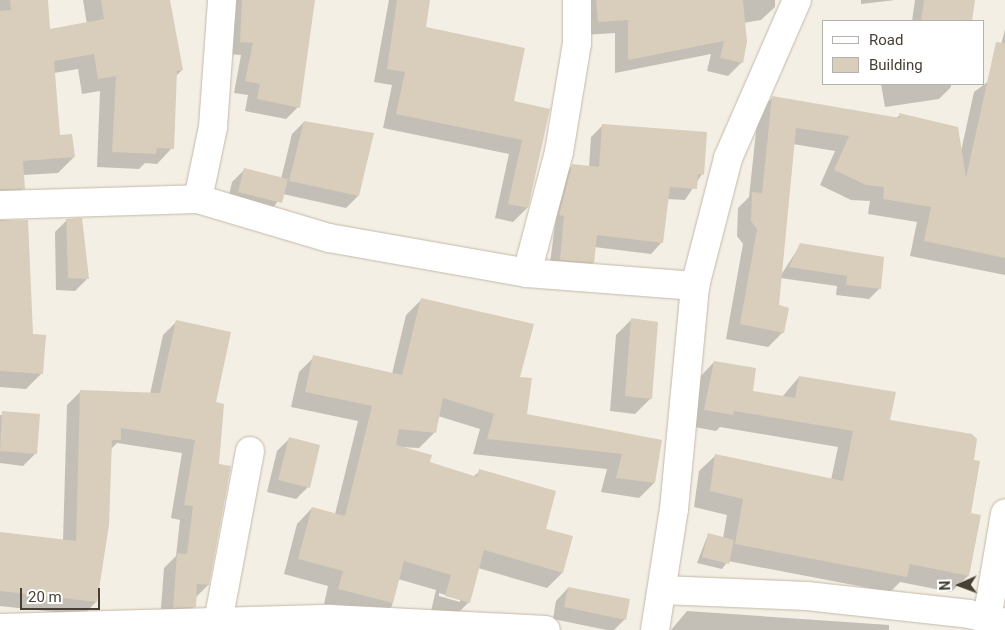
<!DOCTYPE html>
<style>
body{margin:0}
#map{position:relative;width:1005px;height:630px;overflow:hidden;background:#f4efe4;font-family:Roboto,sans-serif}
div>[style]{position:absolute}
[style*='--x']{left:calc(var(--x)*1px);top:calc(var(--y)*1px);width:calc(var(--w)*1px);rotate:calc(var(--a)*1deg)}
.shadow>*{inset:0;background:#0003}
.building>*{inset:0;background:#d9cdbb}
.roads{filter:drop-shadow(0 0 1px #c3b9a9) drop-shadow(0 0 1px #c3b9a9)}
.minor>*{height:28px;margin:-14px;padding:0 14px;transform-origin:14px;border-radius:14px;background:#fff}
span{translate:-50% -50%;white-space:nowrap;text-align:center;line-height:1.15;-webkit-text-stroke:4.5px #fff;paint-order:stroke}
.legend{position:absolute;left:822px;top:20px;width:162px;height:65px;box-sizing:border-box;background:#fff;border:1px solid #b5b2ad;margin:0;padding:6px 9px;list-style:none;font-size:15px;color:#463f33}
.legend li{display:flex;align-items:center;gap:10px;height:25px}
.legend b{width:25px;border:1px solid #b5b2ad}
.north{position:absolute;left:935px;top:560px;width:50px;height:50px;-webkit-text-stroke:4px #fff;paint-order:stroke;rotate:268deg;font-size:14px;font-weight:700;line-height:20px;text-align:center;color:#463f33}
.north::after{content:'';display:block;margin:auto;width:18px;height:22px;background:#463f33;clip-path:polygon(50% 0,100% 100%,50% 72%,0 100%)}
.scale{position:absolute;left:20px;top:588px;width:80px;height:22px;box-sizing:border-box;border:2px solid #463f33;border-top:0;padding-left:6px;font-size:15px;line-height:18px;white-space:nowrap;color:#463f33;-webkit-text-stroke:4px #fff;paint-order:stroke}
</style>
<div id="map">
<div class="shadow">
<i style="clip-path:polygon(0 0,47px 0,49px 30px,87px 24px,83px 0,169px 0,182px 70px,176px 76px,172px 148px,157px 164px,145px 163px,139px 169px,97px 167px,100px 91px,82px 94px,78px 69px,54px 73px,59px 136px,74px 157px,58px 173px,23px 175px,24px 188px,8px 204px,0 204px)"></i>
<i style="clip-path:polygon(232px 0,314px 0,298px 107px,286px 119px,245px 111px,248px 95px,234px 93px,241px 55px,228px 54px)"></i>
<i style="clip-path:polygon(389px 0,428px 0,425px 28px,513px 102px,548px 110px,527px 208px,513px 222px,495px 218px,509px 154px,383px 128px,392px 85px,374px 82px)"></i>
<i style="clip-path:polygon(582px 0,775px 0,775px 7px,761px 20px,743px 23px,742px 62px,728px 76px,707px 71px,711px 54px,615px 73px,615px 33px,584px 35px)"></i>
<i style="clip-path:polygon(861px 0,895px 0,861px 4px)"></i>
<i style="clip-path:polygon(915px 0,974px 0,970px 21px,912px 21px)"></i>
<i style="clip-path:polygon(1005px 29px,1005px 275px,910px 256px,917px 222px,868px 214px,870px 201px,851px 200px,820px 185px,835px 151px,793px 144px,781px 275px,801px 244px,880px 288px,869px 299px,836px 295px,837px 286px,780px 278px,778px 306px,783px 332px,768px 347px,726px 339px,743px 244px,737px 236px,738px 208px,749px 197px,758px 113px,772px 98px,896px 118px,900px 115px,961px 151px,974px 92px,993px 78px)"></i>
<i style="clip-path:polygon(881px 84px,951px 84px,951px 87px,939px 99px,885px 107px)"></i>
<i style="clip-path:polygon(304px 122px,358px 196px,346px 208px,283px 194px,268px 215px,227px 204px,232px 182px,244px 170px,281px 179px,292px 134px)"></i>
<i style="clip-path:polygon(602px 126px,702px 174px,685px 200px,667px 199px,662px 242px,651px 254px,594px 247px,593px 262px,582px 274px,549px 271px,561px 178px,572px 166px,589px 167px,591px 137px)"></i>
<i style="clip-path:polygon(0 220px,27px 221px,32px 335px,42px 373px,26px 389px,0 387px)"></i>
<i style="clip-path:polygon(67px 220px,87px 279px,75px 291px,56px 290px,55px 232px)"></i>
<i style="clip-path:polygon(evenodd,421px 300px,518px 378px,526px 415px,660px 441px,654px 483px,639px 498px,601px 492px,607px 469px,473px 454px,480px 429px,438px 416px,434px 433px,419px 448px,400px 447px,428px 463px,473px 477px,480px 471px,545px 530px,562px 573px,547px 588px,478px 568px,469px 602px,453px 618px,431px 611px,436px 590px,398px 579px,392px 606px,376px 621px,324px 604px,328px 586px,284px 574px,297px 524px,312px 508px,335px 514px,358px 421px,291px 407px,299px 372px,314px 357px,392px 374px,406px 315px,421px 300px,439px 593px,460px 599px,460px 602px,439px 596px,439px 593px)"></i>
<i style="clip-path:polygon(632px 319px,651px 398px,635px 414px,610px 411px,616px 335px)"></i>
<i style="clip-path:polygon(177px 321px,214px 403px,208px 585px,195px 598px,194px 607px,181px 620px,160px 621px,164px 568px,176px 556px,180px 520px,171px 518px,182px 453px,117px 443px,111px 449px,96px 602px,83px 615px,0 606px,0 534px,63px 541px,67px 405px,81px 391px,150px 394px,163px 335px)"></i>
<i style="clip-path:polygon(714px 362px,752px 392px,782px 397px,799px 377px,972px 461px,968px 576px,951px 592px,900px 582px,890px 592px,728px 561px,722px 569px,697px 563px,708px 534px,723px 538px,727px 515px,694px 507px,699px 471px,716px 455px,831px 480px,838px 447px,720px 427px,716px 431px,689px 426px,698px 379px)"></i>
<i style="clip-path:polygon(0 415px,38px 416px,35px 454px,23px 466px,0 463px)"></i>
<i style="clip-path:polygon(289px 439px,308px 487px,296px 499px,267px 492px,277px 451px)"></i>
<i style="clip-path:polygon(568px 588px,625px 619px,614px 630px,607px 630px,553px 619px,556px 601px)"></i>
<i style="clip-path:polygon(687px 611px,889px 625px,889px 630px,671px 630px)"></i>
</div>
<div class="building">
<i style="clip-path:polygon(10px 0,48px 0,50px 29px,104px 19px,101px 0,170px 0,183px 70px,177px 71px,174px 149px,157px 148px,156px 154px,112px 152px,116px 76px,98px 79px,94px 54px,54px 61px,60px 135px,72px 134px,75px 157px,23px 161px,25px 189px,0 189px,0 11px,11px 10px)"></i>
<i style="clip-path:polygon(242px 0,315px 0,300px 108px,257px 99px,260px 84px,245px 81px,253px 43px,240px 42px)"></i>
<i style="clip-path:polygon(397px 0,430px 0,426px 27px,525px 48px,514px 101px,550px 109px,528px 208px,508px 204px,522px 140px,396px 114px,405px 72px,387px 69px)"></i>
<i style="clip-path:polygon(596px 0,743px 0,747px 42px,743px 63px,720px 58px,724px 41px,628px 60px,628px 20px,598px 22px)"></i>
<i style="clip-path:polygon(924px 0,975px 0,972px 21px,921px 21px)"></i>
<i style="clip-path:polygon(996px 42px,1005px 43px,1005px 258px,924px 241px,931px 207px,883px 199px,884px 187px,866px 185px,834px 170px,849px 136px,796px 128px,779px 305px,789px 308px,784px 333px,740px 324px,757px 229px,751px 221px,752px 192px,762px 193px,772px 96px,900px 118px,899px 113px,958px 127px,966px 178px)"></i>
<i style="clip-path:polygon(304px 121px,374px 133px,359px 196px,289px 181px)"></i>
<i style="clip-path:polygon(602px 124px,707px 132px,704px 175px,698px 174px,697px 189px,670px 187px,663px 243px,597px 235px,594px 263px,560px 260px,564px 216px,559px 215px,572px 164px,599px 167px)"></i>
<i style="clip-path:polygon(244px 168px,288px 179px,282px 203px,238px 192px)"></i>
<i style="clip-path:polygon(82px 218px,89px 279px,68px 278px,66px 219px)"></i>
<i style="clip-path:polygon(28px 220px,33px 334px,46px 335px,43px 374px,0 371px,0 221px)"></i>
<i style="clip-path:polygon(800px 243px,884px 257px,881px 289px,846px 285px,847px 276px,789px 267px)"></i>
<i style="clip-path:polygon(421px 298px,534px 324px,520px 377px,532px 378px,527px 414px,662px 440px,655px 483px,616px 478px,622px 454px,487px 439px,494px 414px,443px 398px,436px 433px,399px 429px,396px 445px,432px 455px,430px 462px,477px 477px,479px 469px,556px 491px,546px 529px,573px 536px,563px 573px,484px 550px,470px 603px,445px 596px,451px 575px,404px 561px,393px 603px,338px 589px,343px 571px,298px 559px,312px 507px,345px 516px,372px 406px,305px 392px,313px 355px,402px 375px)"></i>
<i style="clip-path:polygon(631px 318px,658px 322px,652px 399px,625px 396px)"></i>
<i style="clip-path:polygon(176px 320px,231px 332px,216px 402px,224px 404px,219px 464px,231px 466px,209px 585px,197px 584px,196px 607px,173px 608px,177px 553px,187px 554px,193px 506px,184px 505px,195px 440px,121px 428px,121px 440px,112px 440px,109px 525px,97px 602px,0 591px,0 532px,76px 541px,80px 390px,160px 393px)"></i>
<i style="clip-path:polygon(714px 361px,756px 368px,753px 391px,795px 398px,799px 376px,896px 392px,890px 420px,972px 434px,977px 439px,974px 460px,980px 461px,971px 513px,981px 515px,969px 576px,910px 564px,907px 577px,735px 544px,743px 499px,710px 491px,715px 454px,843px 481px,853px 431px,734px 411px,733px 415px,704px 410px)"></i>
<i style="clip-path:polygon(2px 411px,40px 414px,37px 454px,0 451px)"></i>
<i style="clip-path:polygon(289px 437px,320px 445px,310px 488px,278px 480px)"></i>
<i style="clip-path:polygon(708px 533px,734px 540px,729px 564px,702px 557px)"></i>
<i style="clip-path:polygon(568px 587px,630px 599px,626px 620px,564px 607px)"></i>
</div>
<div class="roads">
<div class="minor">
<i style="--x:198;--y:199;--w:74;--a:-78.2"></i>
<i style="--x:213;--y:127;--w:127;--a:-85.9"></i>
<i style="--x:0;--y:205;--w:198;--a:-1.7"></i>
<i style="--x:198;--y:199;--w:137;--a:16.6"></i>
<i style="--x:329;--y:238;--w:201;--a:10"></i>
<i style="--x:527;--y:273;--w:169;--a:4.4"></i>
<i style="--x:527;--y:273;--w:125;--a:-75.2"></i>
<i style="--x:559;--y:152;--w:110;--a:-80.6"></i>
<i style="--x:577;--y:43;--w:43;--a:-90"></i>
<i style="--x:662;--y:590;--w:145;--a:2.4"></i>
<i style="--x:807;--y:596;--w:163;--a:6.3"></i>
<i style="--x:969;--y:614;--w:37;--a:14"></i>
<i style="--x:987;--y:619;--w:107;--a:-80.3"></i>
<i style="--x:218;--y:622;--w:174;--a:-79.4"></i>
<i style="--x:0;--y:628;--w:331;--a:-1.6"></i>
<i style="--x:331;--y:619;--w:215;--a:2.9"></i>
<i style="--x:655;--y:630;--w:122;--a:-81.1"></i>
<i style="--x:674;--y:509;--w:224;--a:-84.6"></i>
<i style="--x:695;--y:286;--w:132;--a:-75.5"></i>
<i style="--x:728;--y:158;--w:172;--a:-66.4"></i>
</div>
</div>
<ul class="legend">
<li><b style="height:6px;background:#fff"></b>Road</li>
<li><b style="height:14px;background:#d9cdbb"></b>Building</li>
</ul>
<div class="north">N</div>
<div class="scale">20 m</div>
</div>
